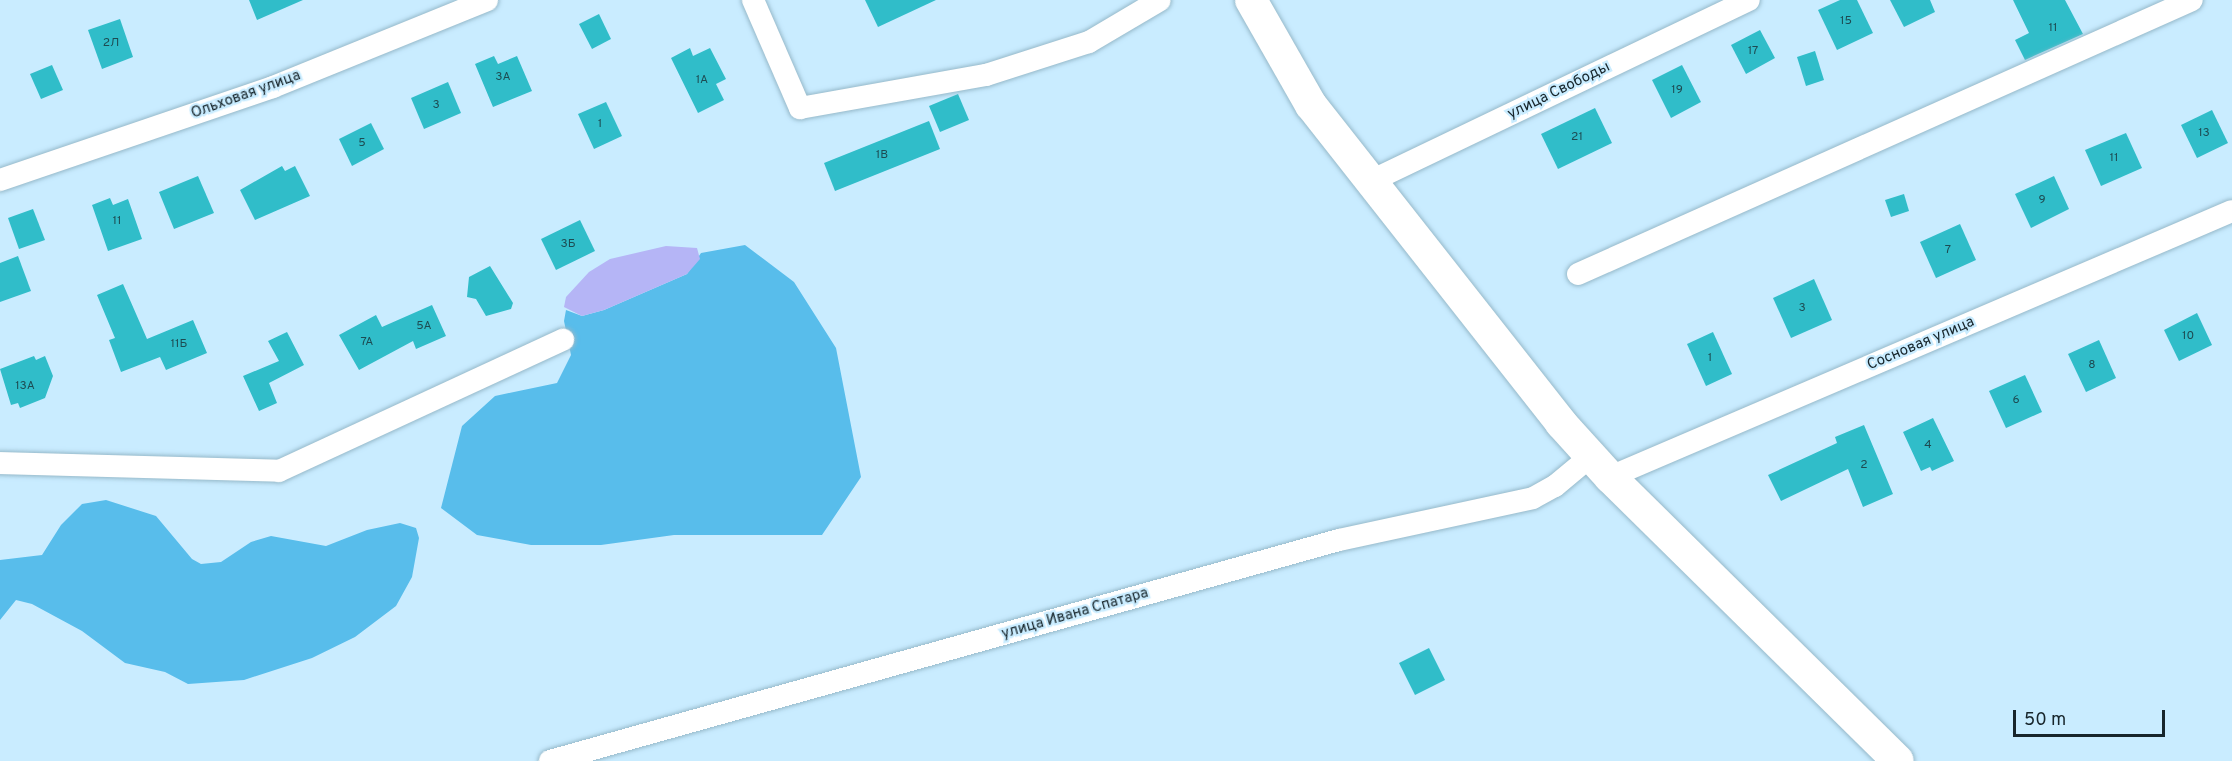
<!DOCTYPE html>
<meta charset="utf-8">
<style>
body{margin:0}
#map{position:relative;width:2232px;height:761px;overflow:hidden;background:#c9ecff;font-family:Overpass,sans-serif}
div>[style]{position:absolute}
[style*='--x']{left:calc(var(--x)*1px);top:calc(var(--y)*1px);width:calc(var(--w)*1px);rotate:calc(var(--a)*1deg)}
.forest>*{inset:0;background:#58bdeb}
.water>*{inset:0;background:#b5b5f6}
.building>*{inset:0;background:#30bdc9}
.roads{filter:drop-shadow(0 0 2px #96b9ca) drop-shadow(0 0 2px #96b9ca)}
.minor>*{height:22px;margin:-11px;padding:0 11px;transform-origin:11px;border-radius:11px;background:#fff}
.secondary>*{height:32px;margin:-16px;padding:0 16px;transform-origin:16px;border-radius:16px;background:#fff}
span{translate:-50% -50%;white-space:nowrap;text-align:center;line-height:1.15;-webkit-text-stroke:4.5px #c9ecff;paint-order:stroke}
.number-label{font-size:12px;color:#1d4b52}
.number-label span{-webkit-text-stroke-width:0}
.street-label{font-size:15px;color:#17252b}
.scale{position:absolute;left:2013px;top:710px;width:152px;height:27px;box-sizing:border-box;border:3px solid #17252b;border-top:0;padding-left:8px;font-size:18px;line-height:21px;white-space:nowrap;color:#17252b;-webkit-text-stroke:4px #c9ecff;paint-order:stroke}
</style>
<div id="map">
<div class="forest">
<i style="clip-path:polygon(745px 245px,794px 282px,836px 348px,861px 477px,822px 535px,674px 535px,601px 545px,531px 545px,477px 535px,441px 508px,462px 426px,495px 396px,557px 383px,571px 355px,564px 321px,566px 310px,582px 316px,604px 310px,687px 274px,701px 253px)"></i>
<i style="clip-path:polygon(106px 500px,156px 516px,192px 559px,201px 564px,221px 562px,251px 542px,271px 536px,326px 546px,367px 530px,400px 523px,416px 528px,419px 538px,412px 577px,396px 606px,355px 637px,312px 658px,244px 680px,188px 684px,165px 672px,125px 663px,82px 631px,32px 604px,16px 600px,0 620px,0 560px,42px 555px,61px 525px,82px 504px)"></i>
</div>
<div class="water">
<i style="clip-path:polygon(666px 246px,697px 248px,700px 259px,687px 274px,604px 310px,582px 316px,564px 307px,566px 297px,589px 272px,610px 259px)"></i>
</div>
<div class="building">
<i style="clip-path:polygon(249px 0,303px 0,257px 20px)"></i>
<i style="clip-path:polygon(865px 0,936px 0,878px 27px)"></i>
<i style="clip-path:polygon(1840px 0,1857px 0,1873px 33px,1837px 50px,1818px 10px)"></i>
<i style="clip-path:polygon(1890px 0,1930px 0,1935px 12px,1904px 27px)"></i>
<i style="clip-path:polygon(2013px 0,2065px 0,2083px 34px,2025px 60px,2015px 40px,2029px 33px)"></i>
<i style="clip-path:polygon(599px 14px,611px 39px,592px 49px,579px 24px)"></i>
<i style="clip-path:polygon(120px 19px,133px 57px,102px 69px,88px 30px)"></i>
<i style="clip-path:polygon(1760px 30px,1775px 58px,1746px 74px,1731px 45px)"></i>
<i style="clip-path:polygon(690px 48px,693px 56px,710px 48px,726px 79px,716px 84px,724px 100px,698px 113px,671px 58px)"></i>
<i style="clip-path:polygon(1815px 51px,1824px 80px,1806px 86px,1797px 57px)"></i>
<i style="clip-path:polygon(494px 56px,498px 64px,517px 56px,532px 91px,493px 107px,475px 64px)"></i>
<i style="clip-path:polygon(52px 65px,63px 90px,41px 99px,30px 74px)"></i>
<i style="clip-path:polygon(1682px 65px,1701px 102px,1671px 118px,1652px 80px)"></i>
<i style="clip-path:polygon(448px 82px,461px 113px,424px 129px,411px 98px)"></i>
<i style="clip-path:polygon(958px 94px,969px 120px,940px 132px,929px 106px)"></i>
<i style="clip-path:polygon(606px 102px,622px 136px,594px 149px,578px 114px)"></i>
<i style="clip-path:polygon(1595px 108px,1612px 143px,1558px 169px,1541px 134px)"></i>
<i style="clip-path:polygon(2212px 110px,2228px 143px,2197px 158px,2181px 125px)"></i>
<i style="clip-path:polygon(929px 121px,940px 149px,835px 191px,824px 163px)"></i>
<i style="clip-path:polygon(371px 123px,384px 149px,352px 166px,339px 139px)"></i>
<i style="clip-path:polygon(2126px 133px,2142px 168px,2101px 186px,2085px 150px)"></i>
<i style="clip-path:polygon(282px 166px,285px 171px,295px 166px,310px 196px,255px 220px,240px 190px)"></i>
<i style="clip-path:polygon(198px 176px,214px 213px,174px 229px,159px 192px)"></i>
<i style="clip-path:polygon(2054px 176px,2069px 209px,2031px 228px,2015px 194px)"></i>
<i style="clip-path:polygon(1904px 194px,1909px 211px,1891px 217px,1885px 200px)"></i>
<i style="clip-path:polygon(110px 198px,113px 205px,128px 199px,142px 239px,108px 251px,92px 205px)"></i>
<i style="clip-path:polygon(33px 209px,45px 240px,19px 249px,8px 218px)"></i>
<i style="clip-path:polygon(580px 220px,595px 251px,556px 270px,541px 239px)"></i>
<i style="clip-path:polygon(1960px 224px,1976px 260px,1936px 278px,1920px 242px)"></i>
<i style="clip-path:polygon(18px 256px,31px 291px,0 302px,0 263px)"></i>
<i style="clip-path:polygon(490px 266px,513px 303px,511px 309px,486px 316px,476px 299px,467px 297px,469px 277px)"></i>
<i style="clip-path:polygon(1814px 279px,1832px 320px,1791px 338px,1773px 298px)"></i>
<i style="clip-path:polygon(123px 284px,147px 339px,193px 320px,207px 353px,166px 370px,160px 357px,121px 372px,109px 340px,115px 338px,97px 295px)"></i>
<i style="clip-path:polygon(432px 305px,446px 336px,416px 349px,413px 341px,359px 370px,339px 335px,376px 315px,382px 327px)"></i>
<i style="clip-path:polygon(2197px 313px,2212px 345px,2179px 361px,2164px 330px)"></i>
<i style="clip-path:polygon(287px 332px,304px 365px,269px 383px,277px 403px,259px 411px,243px 376px,279px 361px,268px 341px)"></i>
<i style="clip-path:polygon(1713px 332px,1732px 374px,1706px 386px,1687px 344px)"></i>
<i style="clip-path:polygon(2099px 340px,2116px 378px,2086px 392px,2068px 354px)"></i>
<i style="clip-path:polygon(34px 356px,36px 360px,45px 356px,53px 376px,45px 398px,20px 408px,18px 403px,11px 405px,0 369px)"></i>
<i style="clip-path:polygon(2025px 375px,2042px 412px,2006px 428px,1989px 391px)"></i>
<i style="clip-path:polygon(1933px 418px,1954px 461px,1932px 471px,1930px 467px,1921px 471px,1903px 432px)"></i>
<i style="clip-path:polygon(1864px 425px,1893px 494px,1863px 507px,1848px 469px,1781px 501px,1768px 475px,1837px 443px,1835px 437px)"></i>
<i style="clip-path:polygon(1429px 648px,1445px 680px,1415px 695px,1399px 663px)"></i>
</div>
<div class="roads">
<div class="minor">
<i style="--x:753;--y:0;--w:118;--a:66.5"></i>
<i style="--x:800;--y:108;--w:189;--a:-10.1"></i>
<i style="--x:986;--y:75;--w:108;--a:-17.8"></i>
<i style="--x:1089;--y:42;--w:82;--a:-30.6"></i>
<i style="--x:0;--y:180;--w:288;--a:-18.8"></i>
<i style="--x:273;--y:87;--w:231;--a:-22.1"></i>
<i style="--x:1369;--y:182;--w:421;--a:-25.6"></i>
<i style="--x:1578;--y:274;--w:672;--a:-24.05"></i>
<i style="--x:0;--y:463;--w:279;--a:1.6"></i>
<i style="--x:279;--y:471;--w:313;--a:-24.8"></i>
<i style="--x:1610;--y:477;--w:676;--a:-23.15"></i>
<i style="--x:550;--y:761;--w:819;--a:-15.65"></i>
<i style="--x:1339;--y:540;--w:198;--a:-12.2"></i>
<i style="--x:1533;--y:498;--w:25;--a:-29"></i>
<i style="--x:1555;--y:486;--w:47;--a:-39.8"></i>
</div>
<div class="secondary">
<i style="--x:1251;--y:0;--w:121;--a:60.3"></i>
<i style="--x:1311;--y:105;--w:405;--a:51.8"></i>
<i style="--x:1561;--y:423;--w:73;--a:47.8"></i>
<i style="--x:1610;--y:477;--w:404;--a:44.6"></i>
</div>
</div>
<div class="number-label">
<span style="left:1846px;top:22px">15</span>
<span style="left:2053px;top:29px">11</span>
<span style="left:111px;top:44px">2Л</span>
<span style="left:1753px;top:52px">17</span>
<span style="left:503px;top:78px">3А</span>
<span style="left:702px;top:81px">1А</span>
<span style="left:1677px;top:91px">19</span>
<span style="left:436px;top:106px">3</span>
<span style="left:600px;top:125px">1</span>
<span style="left:2204px;top:134px">13</span>
<span style="left:1577px;top:138px">21</span>
<span style="left:362px;top:144px">5</span>
<span style="left:882px;top:156px">1В</span>
<span style="left:2114px;top:159px">11</span>
<span style="left:2042px;top:201px">9</span>
<span style="left:117px;top:222px">11</span>
<span style="left:568px;top:245px">3Б</span>
<span style="left:1948px;top:251px">7</span>
<span style="left:1802px;top:309px">3</span>
<span style="left:424px;top:327px">5А</span>
<span style="left:2188px;top:337px">10</span>
<span style="left:367px;top:343px">7А</span>
<span style="left:179px;top:345px">11Б</span>
<span style="left:1710px;top:359px">1</span>
<span style="left:2092px;top:366px">8</span>
<span style="left:25px;top:387px">13А</span>
<span style="left:2016px;top:401px">6</span>
<span style="left:1928px;top:446px">4</span>
<span style="left:1864px;top:466px">2</span>
</div>
<div class="street-label">
<span style="left:1559px;top:91px;rotate:-26deg">улица Свободы</span>
<span style="left:246px;top:95px;rotate:-20deg">Ольховая улица</span>
<span style="left:1921px;top:344px;rotate:-23deg">Сосновая улица</span>
<span style="left:1075px;top:614px;rotate:-16deg">улица Ивана Спатара</span>
</div>
<div class="scale">50 m</div>
</div>
